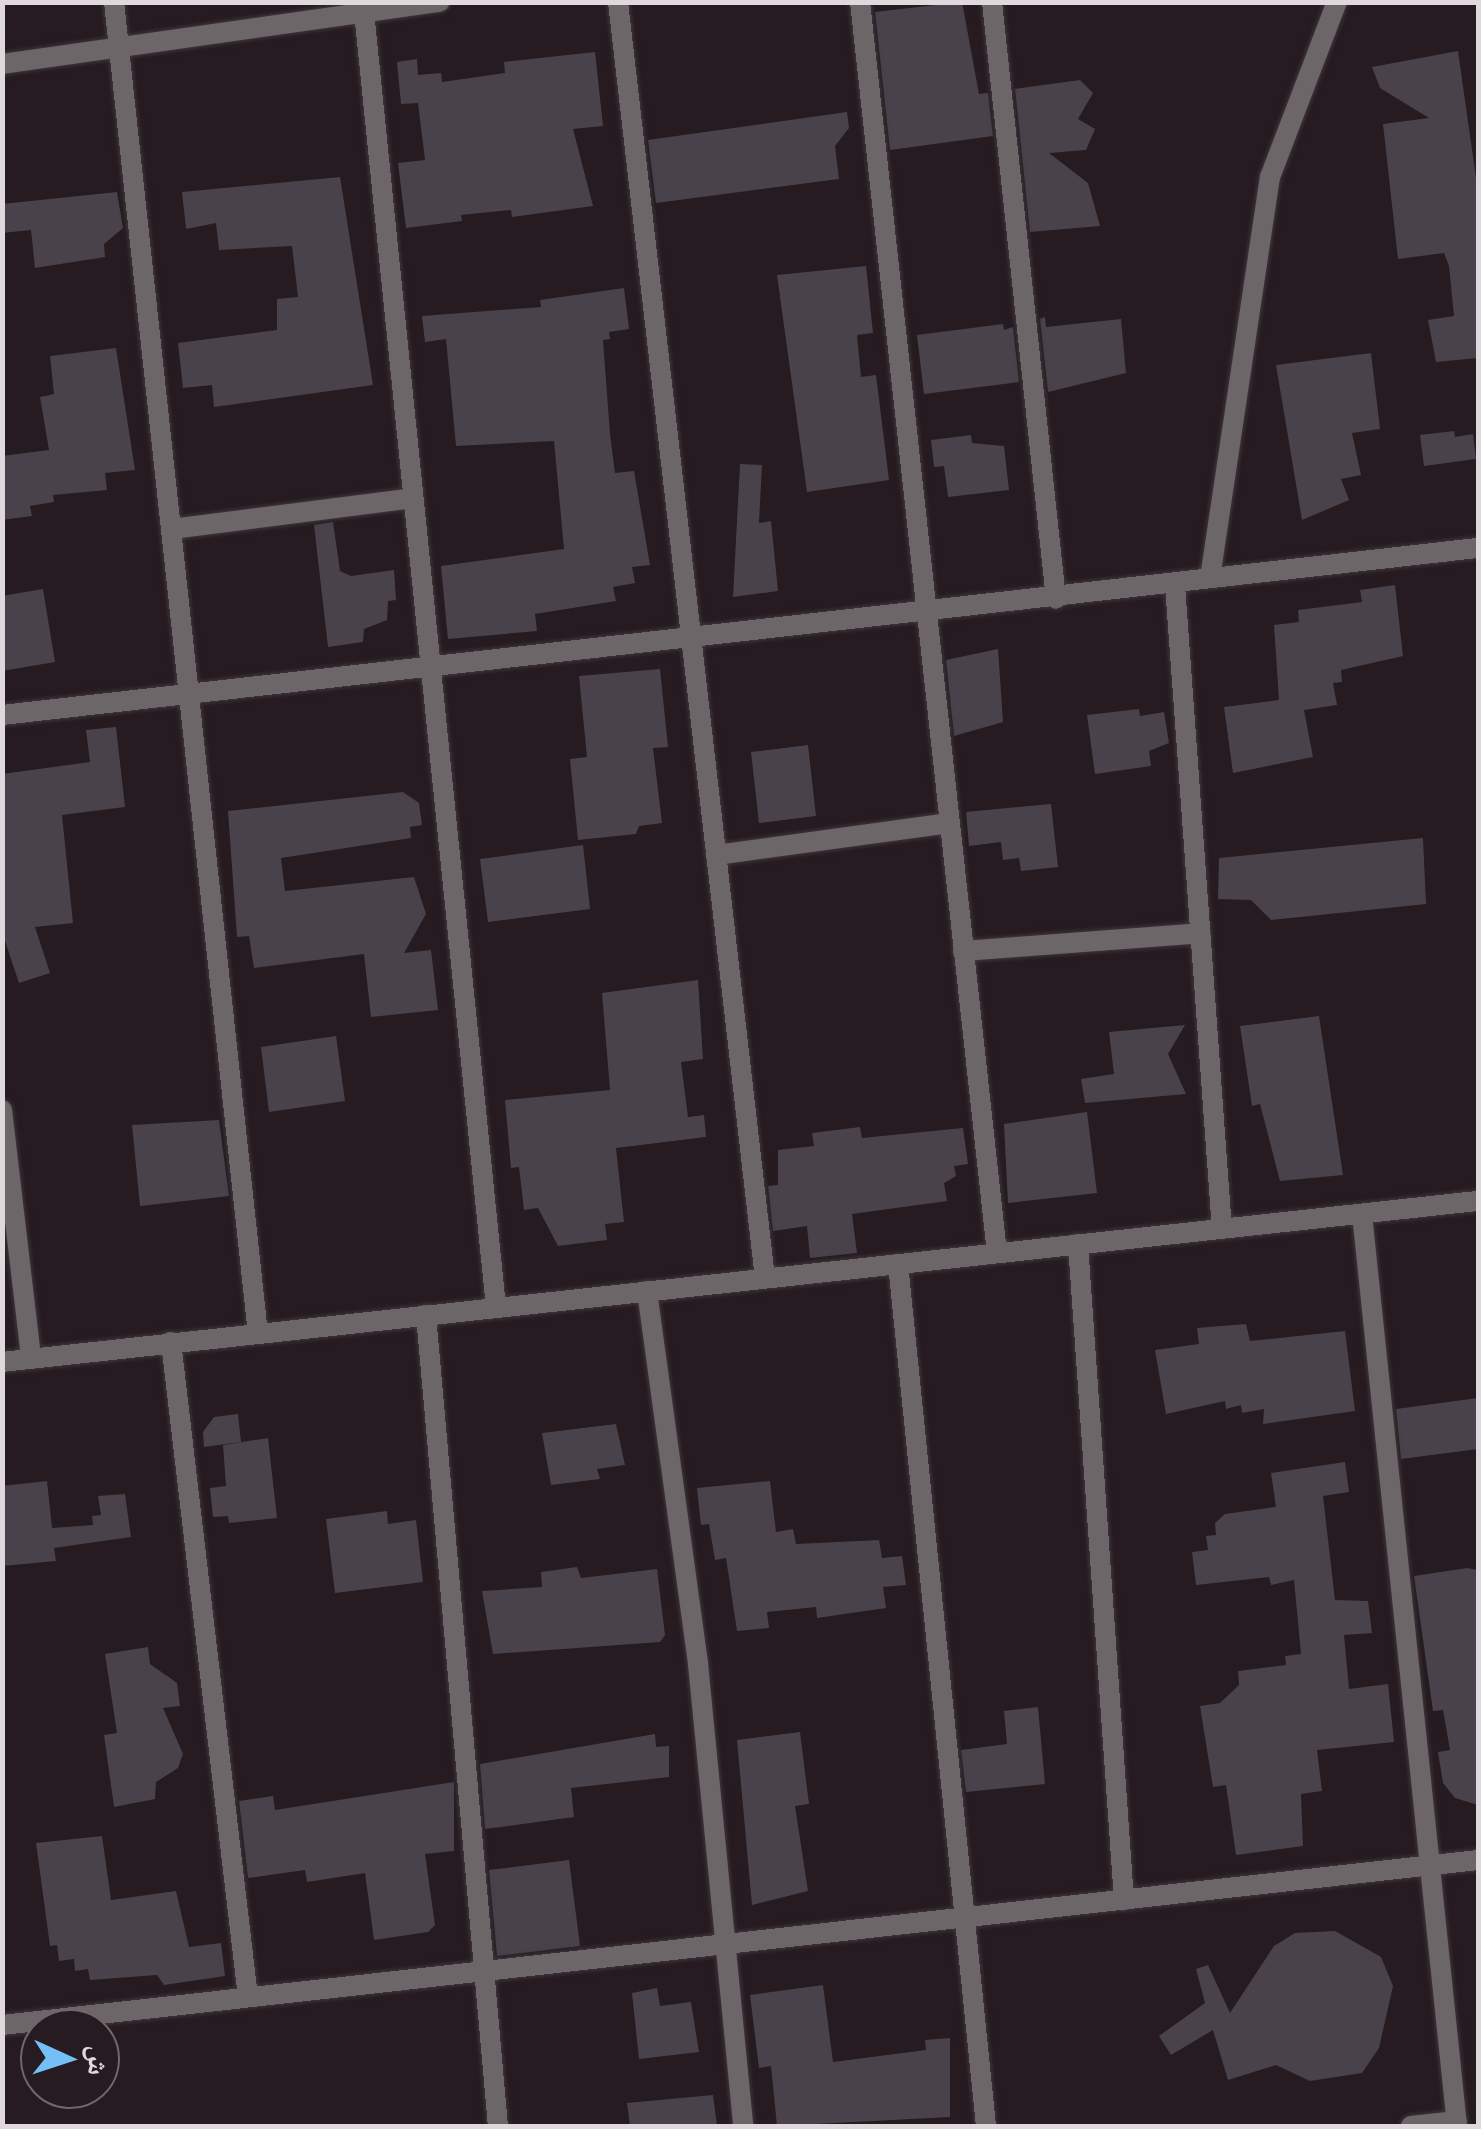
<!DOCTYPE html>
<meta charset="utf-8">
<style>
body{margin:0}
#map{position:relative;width:1481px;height:2129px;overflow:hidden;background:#251b21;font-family:Poppins,"Noto Naskh Arabic",sans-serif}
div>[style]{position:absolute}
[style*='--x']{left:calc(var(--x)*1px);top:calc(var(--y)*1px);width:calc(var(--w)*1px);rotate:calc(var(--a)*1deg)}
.building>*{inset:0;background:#49424b}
.roads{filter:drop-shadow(0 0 2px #3f353b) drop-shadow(0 0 2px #3f353b)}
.street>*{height:20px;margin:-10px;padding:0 10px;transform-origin:10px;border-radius:10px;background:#6d6668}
span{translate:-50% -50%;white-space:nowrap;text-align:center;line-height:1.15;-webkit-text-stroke:9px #251b21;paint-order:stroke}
.frame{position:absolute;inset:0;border:5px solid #dfd8dc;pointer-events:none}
.north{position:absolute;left:20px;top:2009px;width:100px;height:100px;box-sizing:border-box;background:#251b21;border:2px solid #6f676c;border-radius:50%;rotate:93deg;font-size:28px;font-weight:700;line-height:40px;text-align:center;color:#dfd8dc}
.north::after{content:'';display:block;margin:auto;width:35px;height:45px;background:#74c0f6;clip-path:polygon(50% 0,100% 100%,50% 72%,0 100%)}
</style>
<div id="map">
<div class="building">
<i style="clip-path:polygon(962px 2px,979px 94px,988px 93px,993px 136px,890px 150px,875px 12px)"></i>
<i style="clip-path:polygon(1458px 51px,1478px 192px,1478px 358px,1436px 362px,1428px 320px,1454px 316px,1449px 266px,1444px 253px,1398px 259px,1383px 124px,1429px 118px,1380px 88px,1372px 67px)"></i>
<i style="clip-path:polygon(595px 52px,603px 126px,573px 129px,593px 206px,512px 217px,511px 210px,461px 215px,462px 221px,406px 228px,398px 163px,425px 160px,418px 103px,401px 104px,397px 62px,417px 59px,418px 75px,441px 73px,442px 82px,505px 73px,504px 62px)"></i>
<i style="clip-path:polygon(1080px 80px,1093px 93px,1078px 119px,1095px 129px,1086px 150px,1049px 153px,1088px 183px,1100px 226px,1030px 232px,1015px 89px)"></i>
<i style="clip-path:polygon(847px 112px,849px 128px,835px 146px,839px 179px,656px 203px,648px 140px)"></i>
<i style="clip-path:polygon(340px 177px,373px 385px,214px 407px,212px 385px,183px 388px,178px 343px,277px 330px,277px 299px,298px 297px,292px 246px,219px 250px,216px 223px,186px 229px,182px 192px)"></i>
<i style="clip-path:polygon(117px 192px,123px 228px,104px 244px,105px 257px,35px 268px,31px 230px,2px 233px,2px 204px)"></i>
<i style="clip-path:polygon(866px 266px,873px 333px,857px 335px,861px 377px,876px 375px,889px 480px,807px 492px,777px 275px)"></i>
<i style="clip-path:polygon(624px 288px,629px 329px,609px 332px,610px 339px,603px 340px,610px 434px,615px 473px,634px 471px,650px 565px,632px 567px,635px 583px,613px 587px,616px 601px,535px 614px,537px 631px,448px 639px,441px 566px,564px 549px,554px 441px,456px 446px,446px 339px,425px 342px,422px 316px,541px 307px,540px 300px)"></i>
<i style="clip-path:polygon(1045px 317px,1046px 327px,1121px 319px,1126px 373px,1048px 392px,1040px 319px)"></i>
<i style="clip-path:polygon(1003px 324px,1004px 330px,1013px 327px,1019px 382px,924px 394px,917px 335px)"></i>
<i style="clip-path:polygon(116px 348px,135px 470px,105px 473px,107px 490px,53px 495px,54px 502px,30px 506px,32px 516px,2px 520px,2px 456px,49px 450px,40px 397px,54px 394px,50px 356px)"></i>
<i style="clip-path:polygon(1371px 353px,1380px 429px,1352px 433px,1361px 475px,1341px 479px,1349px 500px,1302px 520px,1276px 365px)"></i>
<i style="clip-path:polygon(1454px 431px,1455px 437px,1473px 434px,1476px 459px,1424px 466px,1420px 435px)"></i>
<i style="clip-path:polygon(971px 435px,972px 443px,1004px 446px,1009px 490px,948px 497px,944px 466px,934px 467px,931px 440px)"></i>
<i style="clip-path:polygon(740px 464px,762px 465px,759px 523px,771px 521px,778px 591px,733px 597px)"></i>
<i style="clip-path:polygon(333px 522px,340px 571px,351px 576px,394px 570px,396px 600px,388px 601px,387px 620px,364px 629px,363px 642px,328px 647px,314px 525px)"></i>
<i style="clip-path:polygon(1395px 585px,1403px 656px,1341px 670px,1342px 682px,1333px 683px,1337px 705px,1304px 710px,1313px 757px,1233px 773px,1224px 707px,1279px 700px,1274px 625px,1299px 622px,1298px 610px,1362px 602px,1360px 590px)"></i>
<i style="clip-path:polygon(43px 589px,55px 662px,2px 671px,2px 596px)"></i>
<i style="clip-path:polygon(998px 649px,1003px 722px,954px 736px,946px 660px)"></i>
<i style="clip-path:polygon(660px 669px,668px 747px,653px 748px,662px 823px,639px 826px,636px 834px,578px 840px,570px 759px,587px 757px,579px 676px)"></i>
<i style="clip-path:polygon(1139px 709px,1140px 716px,1164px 712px,1169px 743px,1149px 751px,1151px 766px,1095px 774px,1087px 715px)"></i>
<i style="clip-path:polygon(116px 727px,125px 807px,62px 815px,73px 923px,35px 927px,50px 973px,19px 983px,2px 932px,2px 774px,90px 762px,86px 730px)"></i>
<i style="clip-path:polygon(808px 745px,816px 816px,759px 823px,751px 752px)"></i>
<i style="clip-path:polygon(403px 792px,419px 803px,422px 825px,410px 827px,411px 838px,281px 858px,285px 891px,414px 877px,426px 914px,404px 953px,431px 950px,438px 1010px,371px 1017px,364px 954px,254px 968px,249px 936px,237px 937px,228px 811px)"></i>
<i style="clip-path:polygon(1051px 804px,1058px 867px,1021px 871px,1019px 858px,1003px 860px,1001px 842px,969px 846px,966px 812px)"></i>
<i style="clip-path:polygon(1423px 838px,1426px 904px,1271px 920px,1251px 900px,1218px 899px,1219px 858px)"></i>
<i style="clip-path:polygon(583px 845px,590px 909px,488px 922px,480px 859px)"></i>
<i style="clip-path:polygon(698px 980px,703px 1059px,681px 1062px,688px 1117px,704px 1115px,706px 1137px,616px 1148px,624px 1222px,605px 1224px,607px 1240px,558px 1246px,538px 1208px,524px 1210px,519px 1167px,511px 1168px,505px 1100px,610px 1090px,602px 993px)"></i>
<i style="clip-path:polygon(1319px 1016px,1343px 1175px,1280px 1181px,1260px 1104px,1252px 1106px,1240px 1026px)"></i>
<i style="clip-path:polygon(1185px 1025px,1168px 1054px,1186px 1094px,1085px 1103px,1081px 1079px,1114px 1074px,1109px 1032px)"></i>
<i style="clip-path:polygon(336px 1036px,345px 1101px,269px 1112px,261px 1047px)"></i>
<i style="clip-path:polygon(1087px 1112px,1097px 1193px,1008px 1203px,1004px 1124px)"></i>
<i style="clip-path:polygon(219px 1120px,229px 1196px,140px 1206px,132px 1125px)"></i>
<i style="clip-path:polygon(860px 1127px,862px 1138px,963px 1128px,968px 1164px,954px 1166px,956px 1176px,944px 1183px,947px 1201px,852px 1214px,857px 1253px,810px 1258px,807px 1226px,773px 1231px,768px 1186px,778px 1185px,778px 1150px,814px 1146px,812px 1133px)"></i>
<i style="clip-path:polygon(1246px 1324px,1250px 1341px,1345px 1331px,1355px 1411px,1263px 1424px,1264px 1409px,1242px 1413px,1241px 1405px,1226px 1409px,1225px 1401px,1166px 1414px,1155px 1350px,1199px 1344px,1197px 1328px)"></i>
<i style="clip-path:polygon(1478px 1398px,1478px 1449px,1401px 1459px,1396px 1409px)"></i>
<i style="clip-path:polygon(238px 1414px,241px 1442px,204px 1447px,203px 1432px,214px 1417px)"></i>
<i style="clip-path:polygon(616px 1424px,625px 1465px,597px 1469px,600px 1479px,551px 1485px,542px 1433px)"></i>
<i style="clip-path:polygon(268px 1438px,277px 1518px,229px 1523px,228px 1516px,213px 1517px,210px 1488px,226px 1486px,223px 1445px)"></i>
<i style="clip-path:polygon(1345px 1462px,1349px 1492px,1323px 1496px,1335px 1600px,1368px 1601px,1372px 1633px,1344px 1635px,1349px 1689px,1388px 1684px,1394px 1742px,1317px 1750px,1322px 1791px,1301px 1794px,1303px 1846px,1236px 1855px,1226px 1785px,1213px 1787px,1200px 1706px,1220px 1703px,1239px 1685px,1238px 1671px,1286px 1665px,1285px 1656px,1301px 1654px,1294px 1580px,1271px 1585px,1269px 1577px,1196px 1585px,1192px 1552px,1208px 1550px,1206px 1536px,1216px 1535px,1215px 1523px,1225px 1514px,1276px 1507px,1271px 1473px)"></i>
<i style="clip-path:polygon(47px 1481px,52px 1528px,93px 1525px,92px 1516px,101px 1515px,98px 1496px,125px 1494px,131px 1537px,54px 1548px,56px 1561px,2px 1566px,2px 1486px)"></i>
<i style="clip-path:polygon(770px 1481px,776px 1532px,793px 1529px,796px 1544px,879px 1540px,882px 1558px,902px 1556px,906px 1585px,883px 1587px,886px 1608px,817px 1618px,816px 1607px,767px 1612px,769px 1628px,737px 1631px,726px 1558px,715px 1560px,709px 1524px,701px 1525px,697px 1488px)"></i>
<i style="clip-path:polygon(387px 1511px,388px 1524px,416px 1520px,423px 1582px,335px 1593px,326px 1519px)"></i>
<i style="clip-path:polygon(577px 1567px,581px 1578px,657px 1569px,665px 1635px,660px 1642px,493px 1654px,482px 1591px,542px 1587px,541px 1572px)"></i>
<i style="clip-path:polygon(1467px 1568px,1478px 1570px,1478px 1805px,1455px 1798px,1443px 1783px,1438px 1752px,1450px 1750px,1443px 1710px,1433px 1711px,1414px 1576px)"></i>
<i style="clip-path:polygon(148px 1647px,150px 1664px,177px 1683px,180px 1706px,163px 1708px,183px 1754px,178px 1768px,156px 1782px,155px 1799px,114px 1807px,104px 1735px,117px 1733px,105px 1654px)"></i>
<i style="clip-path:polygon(1038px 1707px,1045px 1784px,966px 1792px,961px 1750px,1007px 1744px,1004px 1711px)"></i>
<i style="clip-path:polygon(800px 1732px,809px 1804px,795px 1806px,808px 1891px,752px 1905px,737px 1740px)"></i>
<i style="clip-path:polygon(655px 1734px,656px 1747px,669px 1746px,669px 1777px,571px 1788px,574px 1817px,485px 1829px,480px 1764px)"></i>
<i style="clip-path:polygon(454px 1782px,454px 1851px,425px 1854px,435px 1925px,428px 1932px,374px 1940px,365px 1873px,307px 1882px,305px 1870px,248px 1878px,239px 1801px,273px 1796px,275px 1810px)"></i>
<i style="clip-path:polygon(102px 1836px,111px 1900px,176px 1891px,189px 1947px,221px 1943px,225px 1976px,164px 1985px,157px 1975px,90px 1980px,88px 1969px,75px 1971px,74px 1959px,59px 1961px,57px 1945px,50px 1946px,36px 1843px)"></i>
<i style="clip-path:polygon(569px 1860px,580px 1946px,497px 1956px,489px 1870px)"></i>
<i style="clip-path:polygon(1335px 1931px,1381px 1957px,1393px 1986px,1379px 2048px,1362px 2073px,1310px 2081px,1276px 2065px,1228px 2080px,1213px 2030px,1171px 2055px,1159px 2036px,1205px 2003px,1196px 1969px,1208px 1965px,1230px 2013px,1274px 1946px,1295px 1933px)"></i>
<i style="clip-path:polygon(823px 1985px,833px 2062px,926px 2050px,925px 2040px,950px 2038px,950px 2117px,777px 2126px,771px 2066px,759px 2068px,750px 1995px)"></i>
<i style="clip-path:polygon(657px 1988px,660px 2006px,691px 2002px,699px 2052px,639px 2059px,632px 1993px)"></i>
<i style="clip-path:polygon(713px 2095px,717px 2126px,630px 2126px,627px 2103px)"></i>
</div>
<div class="roads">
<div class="street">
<i style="--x:114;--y:2;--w:1339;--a:83.83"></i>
<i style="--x:363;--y:2;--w:1312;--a:84.18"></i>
<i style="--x:618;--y:2;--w:1284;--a:83.43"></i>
<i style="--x:860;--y:2;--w:1258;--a:83.75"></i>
<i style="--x:992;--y:2;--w:600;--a:83.88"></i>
<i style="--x:2;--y:64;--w:442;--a:-8.1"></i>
<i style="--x:172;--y:529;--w:243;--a:-7.3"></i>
<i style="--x:1210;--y:578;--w:405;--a:-81.5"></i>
<i style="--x:1270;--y:177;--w:187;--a:-69.1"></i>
<i style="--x:1175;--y:585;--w:646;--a:85.83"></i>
<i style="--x:2;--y:715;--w:1485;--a:-6.46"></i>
<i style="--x:716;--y:855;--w:235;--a:-7.8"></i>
<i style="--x:963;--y:951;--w:238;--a:-4.3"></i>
<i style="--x:2;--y:1110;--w:249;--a:83.3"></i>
<i style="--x:1362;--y:1214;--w:917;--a:84.05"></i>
<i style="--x:1078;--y:1244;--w:658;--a:85.99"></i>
<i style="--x:898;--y:1264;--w:866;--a:84.17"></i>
<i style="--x:647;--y:1291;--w:376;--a:82.2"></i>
<i style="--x:698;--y:1664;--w:464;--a:84.4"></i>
<i style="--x:426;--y:1315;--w:814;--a:84.93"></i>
<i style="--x:171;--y:1342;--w:660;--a:83.3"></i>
<i style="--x:2;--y:1362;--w:1485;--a:-6.23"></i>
<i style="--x:2;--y:2025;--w:1485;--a:-6.38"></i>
<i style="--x:1411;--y:2126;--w:46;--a:-6.2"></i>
</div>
</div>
<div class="frame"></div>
<div class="north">ش</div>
</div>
